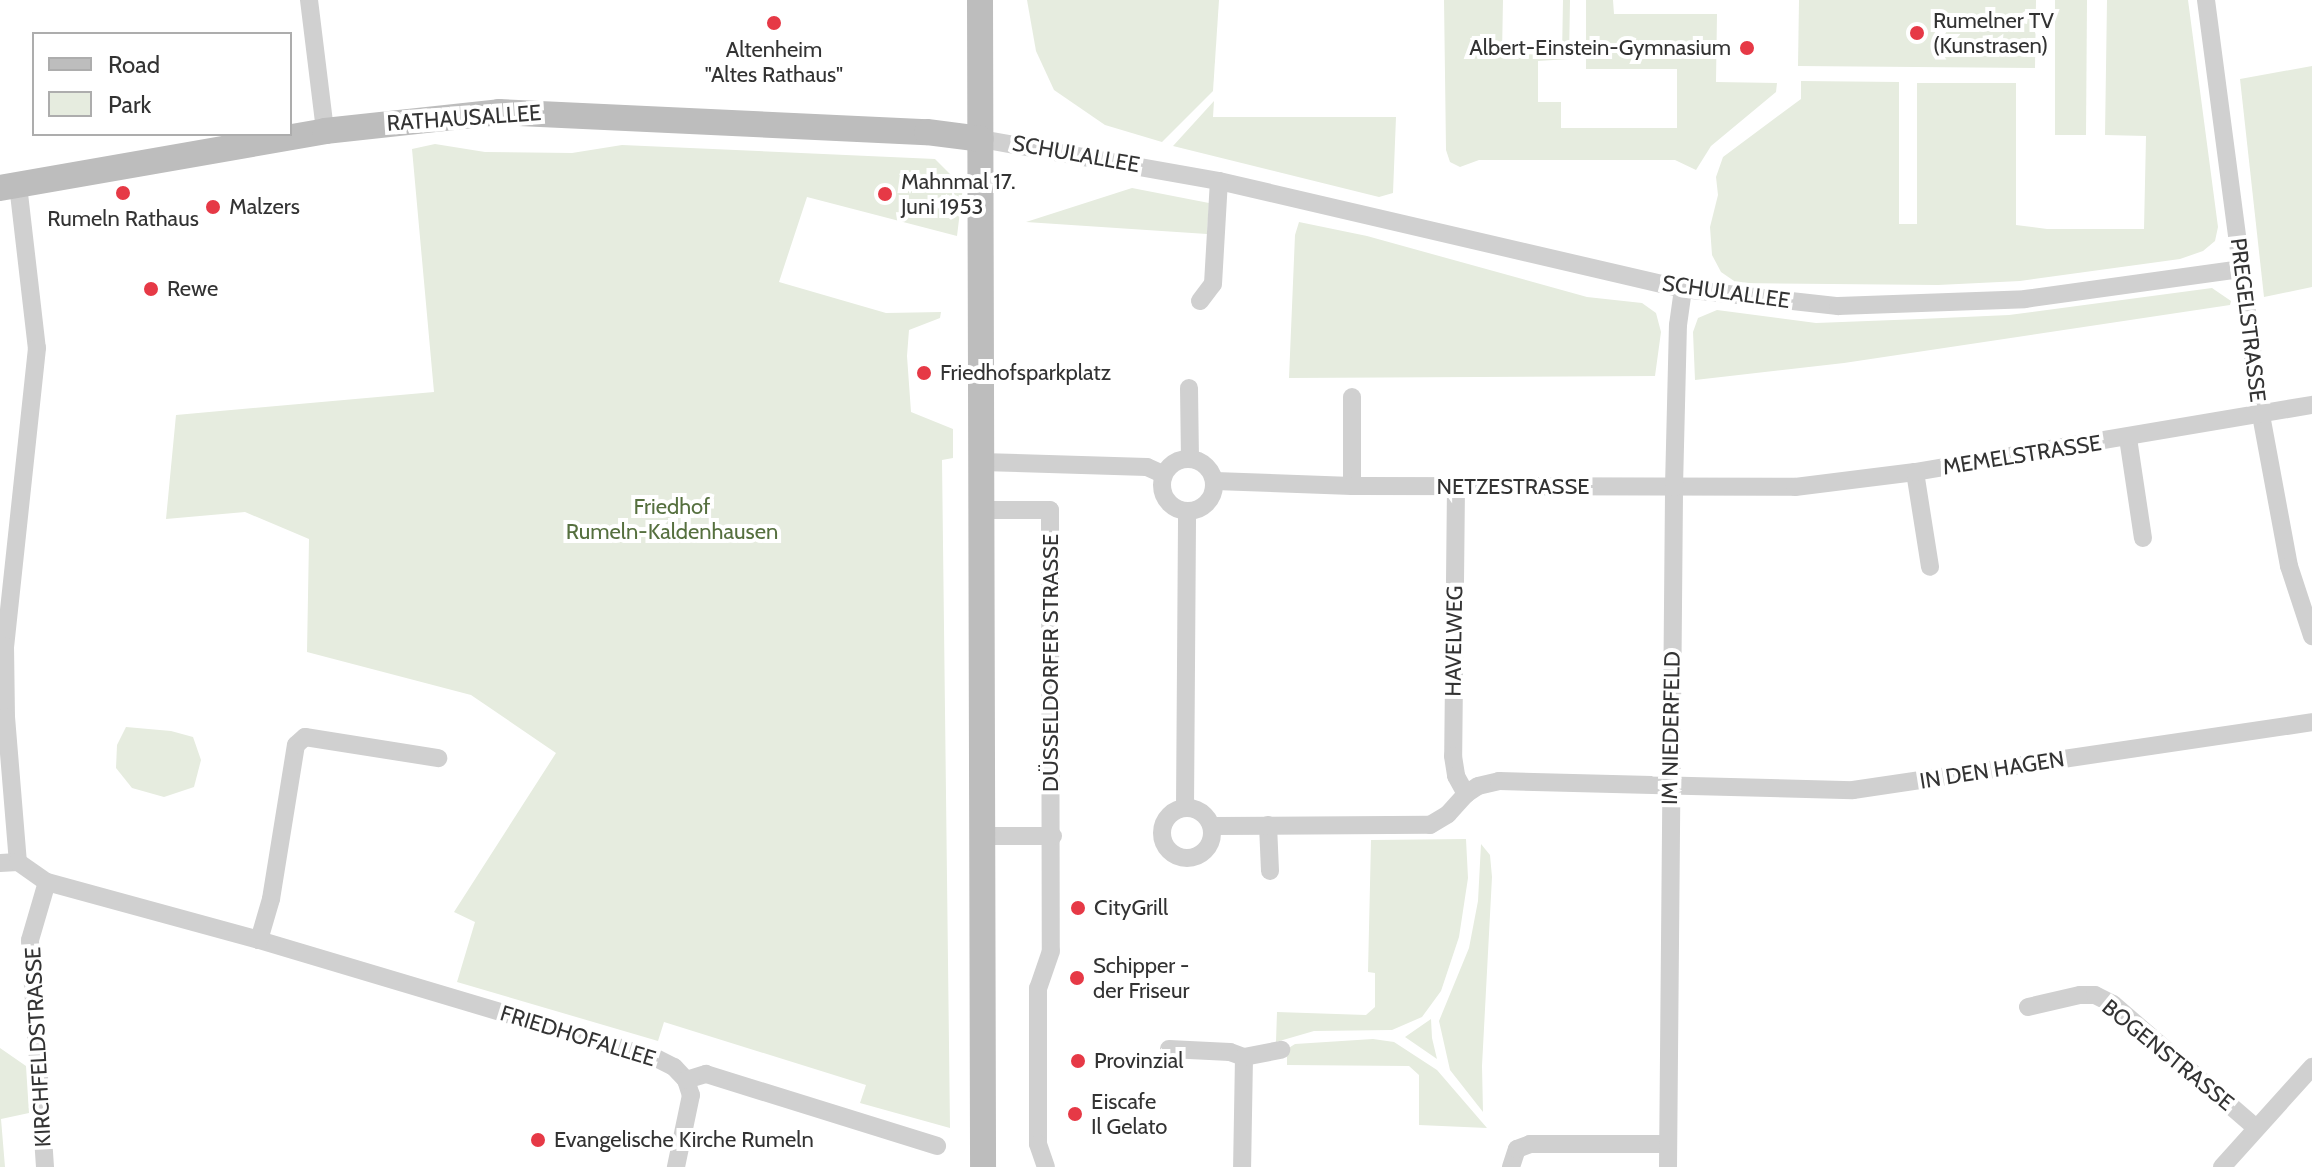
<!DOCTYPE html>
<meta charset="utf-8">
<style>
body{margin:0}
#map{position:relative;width:2312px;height:1167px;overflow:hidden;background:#fff;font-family:Cabin,sans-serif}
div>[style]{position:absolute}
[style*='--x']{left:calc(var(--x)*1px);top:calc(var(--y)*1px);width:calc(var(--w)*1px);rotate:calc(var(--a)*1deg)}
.green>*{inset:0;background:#e6ecdf}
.street>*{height:18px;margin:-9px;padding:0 9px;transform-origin:9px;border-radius:9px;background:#d0d0d0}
.street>.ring{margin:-9px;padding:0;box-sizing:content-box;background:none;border:18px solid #d0d0d0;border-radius:50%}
.secondary>*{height:26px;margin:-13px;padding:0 13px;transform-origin:13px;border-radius:13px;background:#bdbdbd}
.dots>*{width:22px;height:22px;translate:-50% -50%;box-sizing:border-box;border:4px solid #fff;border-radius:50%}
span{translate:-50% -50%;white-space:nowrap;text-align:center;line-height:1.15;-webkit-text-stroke:8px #fff;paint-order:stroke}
.poi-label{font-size:22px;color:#333}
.left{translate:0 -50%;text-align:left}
.right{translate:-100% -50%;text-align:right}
.street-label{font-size:22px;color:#333}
.park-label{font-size:22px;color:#56703f}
.legend{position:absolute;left:32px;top:32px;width:260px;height:104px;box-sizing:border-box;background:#fff;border:2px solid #adadad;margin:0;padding:10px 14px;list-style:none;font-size:24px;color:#333}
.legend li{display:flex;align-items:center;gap:16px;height:40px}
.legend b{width:40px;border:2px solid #adadad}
</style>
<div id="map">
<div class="green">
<i style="clip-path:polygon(1027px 0,1219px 0,1213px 91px,1162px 142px,1105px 125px,1054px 90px,1036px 51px)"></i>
<i style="clip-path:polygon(1444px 0,1503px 0,1502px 54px,1562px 55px,1563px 0,1570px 0,1569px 59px,1538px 61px,1538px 102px,1561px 102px,1561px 128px,1677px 128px,1677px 69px,1586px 69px,1586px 0,1613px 0,1614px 14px,1717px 14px,1716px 82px,1777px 83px,1776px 92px,1711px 146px,1696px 170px,1675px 160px,1479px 160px,1460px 167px,1450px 162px,1446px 150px)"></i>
<i style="clip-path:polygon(1799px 0,2036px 0,2035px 68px,1798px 66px)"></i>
<i style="clip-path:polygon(2055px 0,2087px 0,2086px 135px,2055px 135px)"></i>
<i style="clip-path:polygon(2107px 0,2188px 0,2218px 227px,2215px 241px,2203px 251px,2180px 259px,2020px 281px,1938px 285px,1737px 283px,1721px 272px,1712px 255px,1710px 227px,1718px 195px,1716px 177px,1723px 157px,1801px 99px,1801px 81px,1899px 82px,1899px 224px,1917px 224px,1917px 83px,2016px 83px,2016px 225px,2047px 229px,2144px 229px,2146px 136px,2105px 135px)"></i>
<i style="clip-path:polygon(2312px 66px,2312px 287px,2264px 297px,2240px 79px)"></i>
<i style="clip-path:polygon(1214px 101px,1213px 117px,1396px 117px,1393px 193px,1379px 197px,1173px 146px)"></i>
<i style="clip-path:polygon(435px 144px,485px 152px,572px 153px,622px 145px,935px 159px,963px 187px,957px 236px,807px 197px,779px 282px,886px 313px,941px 312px,940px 318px,909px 330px,907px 356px,911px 412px,953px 429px,953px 458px,942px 460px,950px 1128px,860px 1103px,866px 1085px,664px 1022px,658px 1041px,457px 982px,475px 922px,454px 912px,556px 753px,471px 695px,307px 652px,309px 539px,245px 512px,166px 519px,176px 415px,434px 392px,412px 149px)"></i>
<i style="clip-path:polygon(1132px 188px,1209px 203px,1207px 234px,1026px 222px)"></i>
<i style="clip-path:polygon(1299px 222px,1367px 236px,1587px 297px,1642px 303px,1656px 313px,1661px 332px,1655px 376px,1289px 378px,1295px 235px)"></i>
<i style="clip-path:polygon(2212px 288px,2231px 301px,2230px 305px,1844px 363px,1695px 380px,1693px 332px,1698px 318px,1717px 310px,1816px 323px,1920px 319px,2009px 315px)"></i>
<i style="clip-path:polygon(126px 727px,171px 731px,193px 737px,201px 760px,194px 787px,164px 797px,132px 788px,116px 768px,117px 745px)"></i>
<i style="clip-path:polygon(1466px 839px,1468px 878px,1459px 937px,1441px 991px,1422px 1017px,1392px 1030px,1314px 1031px,1276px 1042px,1277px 1012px,1366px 1015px,1375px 1007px,1375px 973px,1368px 972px,1371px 840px)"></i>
<i style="clip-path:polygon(1481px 844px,1490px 855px,1492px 877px,1482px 1066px,1483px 1112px,1450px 1070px,1439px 1021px,1469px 948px,1478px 901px)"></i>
<i style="clip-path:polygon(1431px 1019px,1432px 1038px,1437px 1059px,1405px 1037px)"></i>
<i style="clip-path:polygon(1373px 1039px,1394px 1042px,1437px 1070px,1487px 1128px,1419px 1125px,1419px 1075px,1409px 1066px,1287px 1065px,1287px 1049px,1295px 1044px)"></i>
<i style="clip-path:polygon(0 1048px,26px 1066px,29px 1113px,1px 1119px,5px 1167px,0 1167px)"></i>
</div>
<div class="street">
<i style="--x:309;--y:0;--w:132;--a:83"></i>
<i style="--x:2206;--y:0;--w:419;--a:82.5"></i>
<i style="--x:2261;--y:415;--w:154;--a:79.5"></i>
<i style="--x:2289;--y:566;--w:74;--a:71.8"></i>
<i style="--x:981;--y:139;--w:242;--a:10"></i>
<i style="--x:1219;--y:181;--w:476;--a:13.1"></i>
<i style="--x:1683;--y:289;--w:156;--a:6.3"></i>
<i style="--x:1838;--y:306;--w:187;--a:-2.1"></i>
<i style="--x:2025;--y:299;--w:219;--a:-7.9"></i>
<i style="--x:18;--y:185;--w:164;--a:83.4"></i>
<i style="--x:37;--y:348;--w:300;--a:96.1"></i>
<i style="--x:5;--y:646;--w:71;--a:89.2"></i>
<i style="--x:6;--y:717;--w:145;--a:85.3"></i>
<i style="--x:1200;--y:301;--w:21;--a:-53"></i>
<i style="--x:1213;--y:284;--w:103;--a:-86.7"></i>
<i style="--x:1189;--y:388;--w:70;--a:89.2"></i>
<i style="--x:1352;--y:397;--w:89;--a:90"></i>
<i style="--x:2128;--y:438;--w:101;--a:81.5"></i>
<i class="ring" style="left:1162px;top:459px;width:34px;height:34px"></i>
<i style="--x:981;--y:462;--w:166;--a:1.7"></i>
<i style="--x:1147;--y:467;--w:17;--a:24"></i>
<i style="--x:1915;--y:472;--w:96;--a:81"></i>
<i style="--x:1215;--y:481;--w:137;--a:2.1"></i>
<i style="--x:1352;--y:486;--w:443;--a:0.1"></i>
<i style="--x:1795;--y:487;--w:121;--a:-7.1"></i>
<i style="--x:1915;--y:472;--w:403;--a:-9.6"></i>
<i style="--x:1456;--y:486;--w:270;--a:90.6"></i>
<i style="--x:1453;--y:756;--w:20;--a:81"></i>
<i style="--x:1456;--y:776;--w:21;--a:61"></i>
<i style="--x:981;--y:510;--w:69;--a:0"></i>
<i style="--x:1050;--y:510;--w:441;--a:89.9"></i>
<i style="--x:1051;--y:951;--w:39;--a:109"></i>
<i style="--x:1038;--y:988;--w:156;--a:90"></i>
<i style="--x:1038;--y:1144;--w:24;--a:71"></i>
<i style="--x:1185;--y:808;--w:297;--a:-89.6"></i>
<i class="ring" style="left:1162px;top:808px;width:32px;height:32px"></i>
<i style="--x:1268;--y:825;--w:46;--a:87.5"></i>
<i style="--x:1212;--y:826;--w:218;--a:-0.3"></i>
<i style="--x:1430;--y:825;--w:21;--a:-31"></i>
<i style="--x:1448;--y:814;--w:27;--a:-48"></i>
<i style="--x:1466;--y:794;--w:14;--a:-34"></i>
<i style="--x:1478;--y:786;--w:22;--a:-13"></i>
<i style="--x:1499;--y:781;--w:354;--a:1.5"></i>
<i style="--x:1853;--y:790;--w:464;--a:-8.4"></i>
<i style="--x:982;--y:836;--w:71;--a:0"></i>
<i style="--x:0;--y:863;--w:18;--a:-3"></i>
<i style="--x:18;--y:862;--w:35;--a:35"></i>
<i style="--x:47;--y:882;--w:220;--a:15.3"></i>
<i style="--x:259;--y:940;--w:414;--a:16.6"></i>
<i style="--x:656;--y:1058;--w:20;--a:27"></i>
<i style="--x:674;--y:1067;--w:18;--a:47"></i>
<i style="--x:686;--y:1080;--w:16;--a:72"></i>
<i style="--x:691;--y:1095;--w:74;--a:101.8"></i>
<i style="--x:259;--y:940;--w:43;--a:-73.7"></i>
<i style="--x:271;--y:899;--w:156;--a:-80.8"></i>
<i style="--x:296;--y:745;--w:12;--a:-42"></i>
<i style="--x:305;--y:737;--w:135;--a:9"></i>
<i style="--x:2028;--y:1007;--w:53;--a:-13"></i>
<i style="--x:2080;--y:995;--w:15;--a:0"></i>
<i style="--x:2095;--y:995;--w:20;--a:27"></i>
<i style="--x:2113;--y:1004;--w:189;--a:40.9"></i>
<i style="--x:1169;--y:1049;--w:61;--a:2.8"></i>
<i style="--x:1230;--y:1052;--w:15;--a:20"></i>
<i style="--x:1244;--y:1057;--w:110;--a:91"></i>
<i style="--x:1244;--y:1057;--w:38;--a:-11"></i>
<i style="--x:686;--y:1080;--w:21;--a:-17"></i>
<i style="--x:706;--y:1074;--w:242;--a:17.3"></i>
<i style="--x:45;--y:1167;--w:227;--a:-93.8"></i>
<i style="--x:30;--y:940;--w:60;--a:-73.7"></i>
<i style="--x:1511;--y:1167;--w:19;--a:-72"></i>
<i style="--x:1517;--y:1149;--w:14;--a:-21"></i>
<i style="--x:1530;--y:1144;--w:138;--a:0"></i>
<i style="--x:1668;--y:1167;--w:680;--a:-89.49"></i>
<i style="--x:1674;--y:487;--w:162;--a:-88.6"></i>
<i style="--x:1678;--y:325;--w:36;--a:-82"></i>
<i style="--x:2222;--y:1167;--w:135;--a:-48"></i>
</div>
<div class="secondary">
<i style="--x:980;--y:0;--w:1167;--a:89.85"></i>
<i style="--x:0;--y:188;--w:330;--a:-9.9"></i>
<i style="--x:325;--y:131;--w:175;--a:-6.2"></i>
<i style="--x:499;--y:112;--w:428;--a:2.7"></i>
<i style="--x:927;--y:132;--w:54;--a:7.4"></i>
</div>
<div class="dots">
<i style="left:774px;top:23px;background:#e63946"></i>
<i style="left:1917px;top:33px;background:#e63946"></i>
<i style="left:1747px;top:48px;background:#e63946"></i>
<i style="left:123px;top:193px;background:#e63946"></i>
<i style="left:885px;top:194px;background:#e63946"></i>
<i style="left:213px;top:207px;background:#e63946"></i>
<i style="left:151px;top:289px;background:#e63946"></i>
<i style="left:924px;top:373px;background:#e63946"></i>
<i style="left:1078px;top:908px;background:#e63946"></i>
<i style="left:1077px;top:978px;background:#e63946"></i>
<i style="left:1078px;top:1061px;background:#e63946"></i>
<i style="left:1075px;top:1114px;background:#e63946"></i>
<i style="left:538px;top:1140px;background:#e63946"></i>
</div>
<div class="poi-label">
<span class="left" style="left:1933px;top:33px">Rumelner TV<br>(Kunstrasen)</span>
<span class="right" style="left:1731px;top:48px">Albert-Einstein-Gymnasium</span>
<span style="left:774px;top:62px">Altenheim<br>"Altes Rathaus"</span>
<span class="left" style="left:901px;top:194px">Mahnmal 17.<br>Juni 1953</span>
<span class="left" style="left:229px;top:207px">Malzers</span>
<span style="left:123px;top:219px">Rumeln Rathaus</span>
<span class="left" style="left:167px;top:289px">Rewe</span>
<span class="left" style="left:940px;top:373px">Friedhofsparkplatz</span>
<span class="left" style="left:1094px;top:908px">CityGrill</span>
<span class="left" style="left:1093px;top:978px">Schipper -<br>der Friseur</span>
<span class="left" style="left:1094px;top:1061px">Provinzial</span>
<span class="left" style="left:1091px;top:1114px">Eiscafe<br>Il Gelato</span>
<span class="left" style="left:554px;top:1140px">Evangelische Kirche Rumeln</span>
</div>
<div class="street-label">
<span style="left:464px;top:118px;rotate:-4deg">RATHAUSALLEE</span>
<span style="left:1076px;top:154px;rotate:10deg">SCHULALLEE</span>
<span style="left:1726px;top:292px;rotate:8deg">SCHULALLEE</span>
<span style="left:2248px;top:320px;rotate:83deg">PREGELSTRASSE</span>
<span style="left:2022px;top:455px;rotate:-9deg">MEMELSTRASSE</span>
<span style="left:1513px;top:487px">NETZESTRASSE</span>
<span style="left:1454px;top:641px;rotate:-89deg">HAVELWEG</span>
<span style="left:1051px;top:663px;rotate:-90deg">DÜSSELDORFER STRASSE</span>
<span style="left:1671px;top:728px;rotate:-89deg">IM NIEDERFELD</span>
<span style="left:1992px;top:770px;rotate:-9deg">IN DEN HAGEN</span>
<span style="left:578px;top:1036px;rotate:17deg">FRIEDHOFALLEE</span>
<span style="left:38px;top:1047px;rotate:-93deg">KIRCHFELDSTRASSE</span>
<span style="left:2168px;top:1055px;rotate:39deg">BOGENSTRASSE</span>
</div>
<div class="park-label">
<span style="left:672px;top:519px">Friedhof<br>Rumeln-Kaldenhausen</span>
</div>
<ul class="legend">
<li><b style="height:10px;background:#bdbdbd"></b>Road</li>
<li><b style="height:22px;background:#e6ecdf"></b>Park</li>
</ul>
</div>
